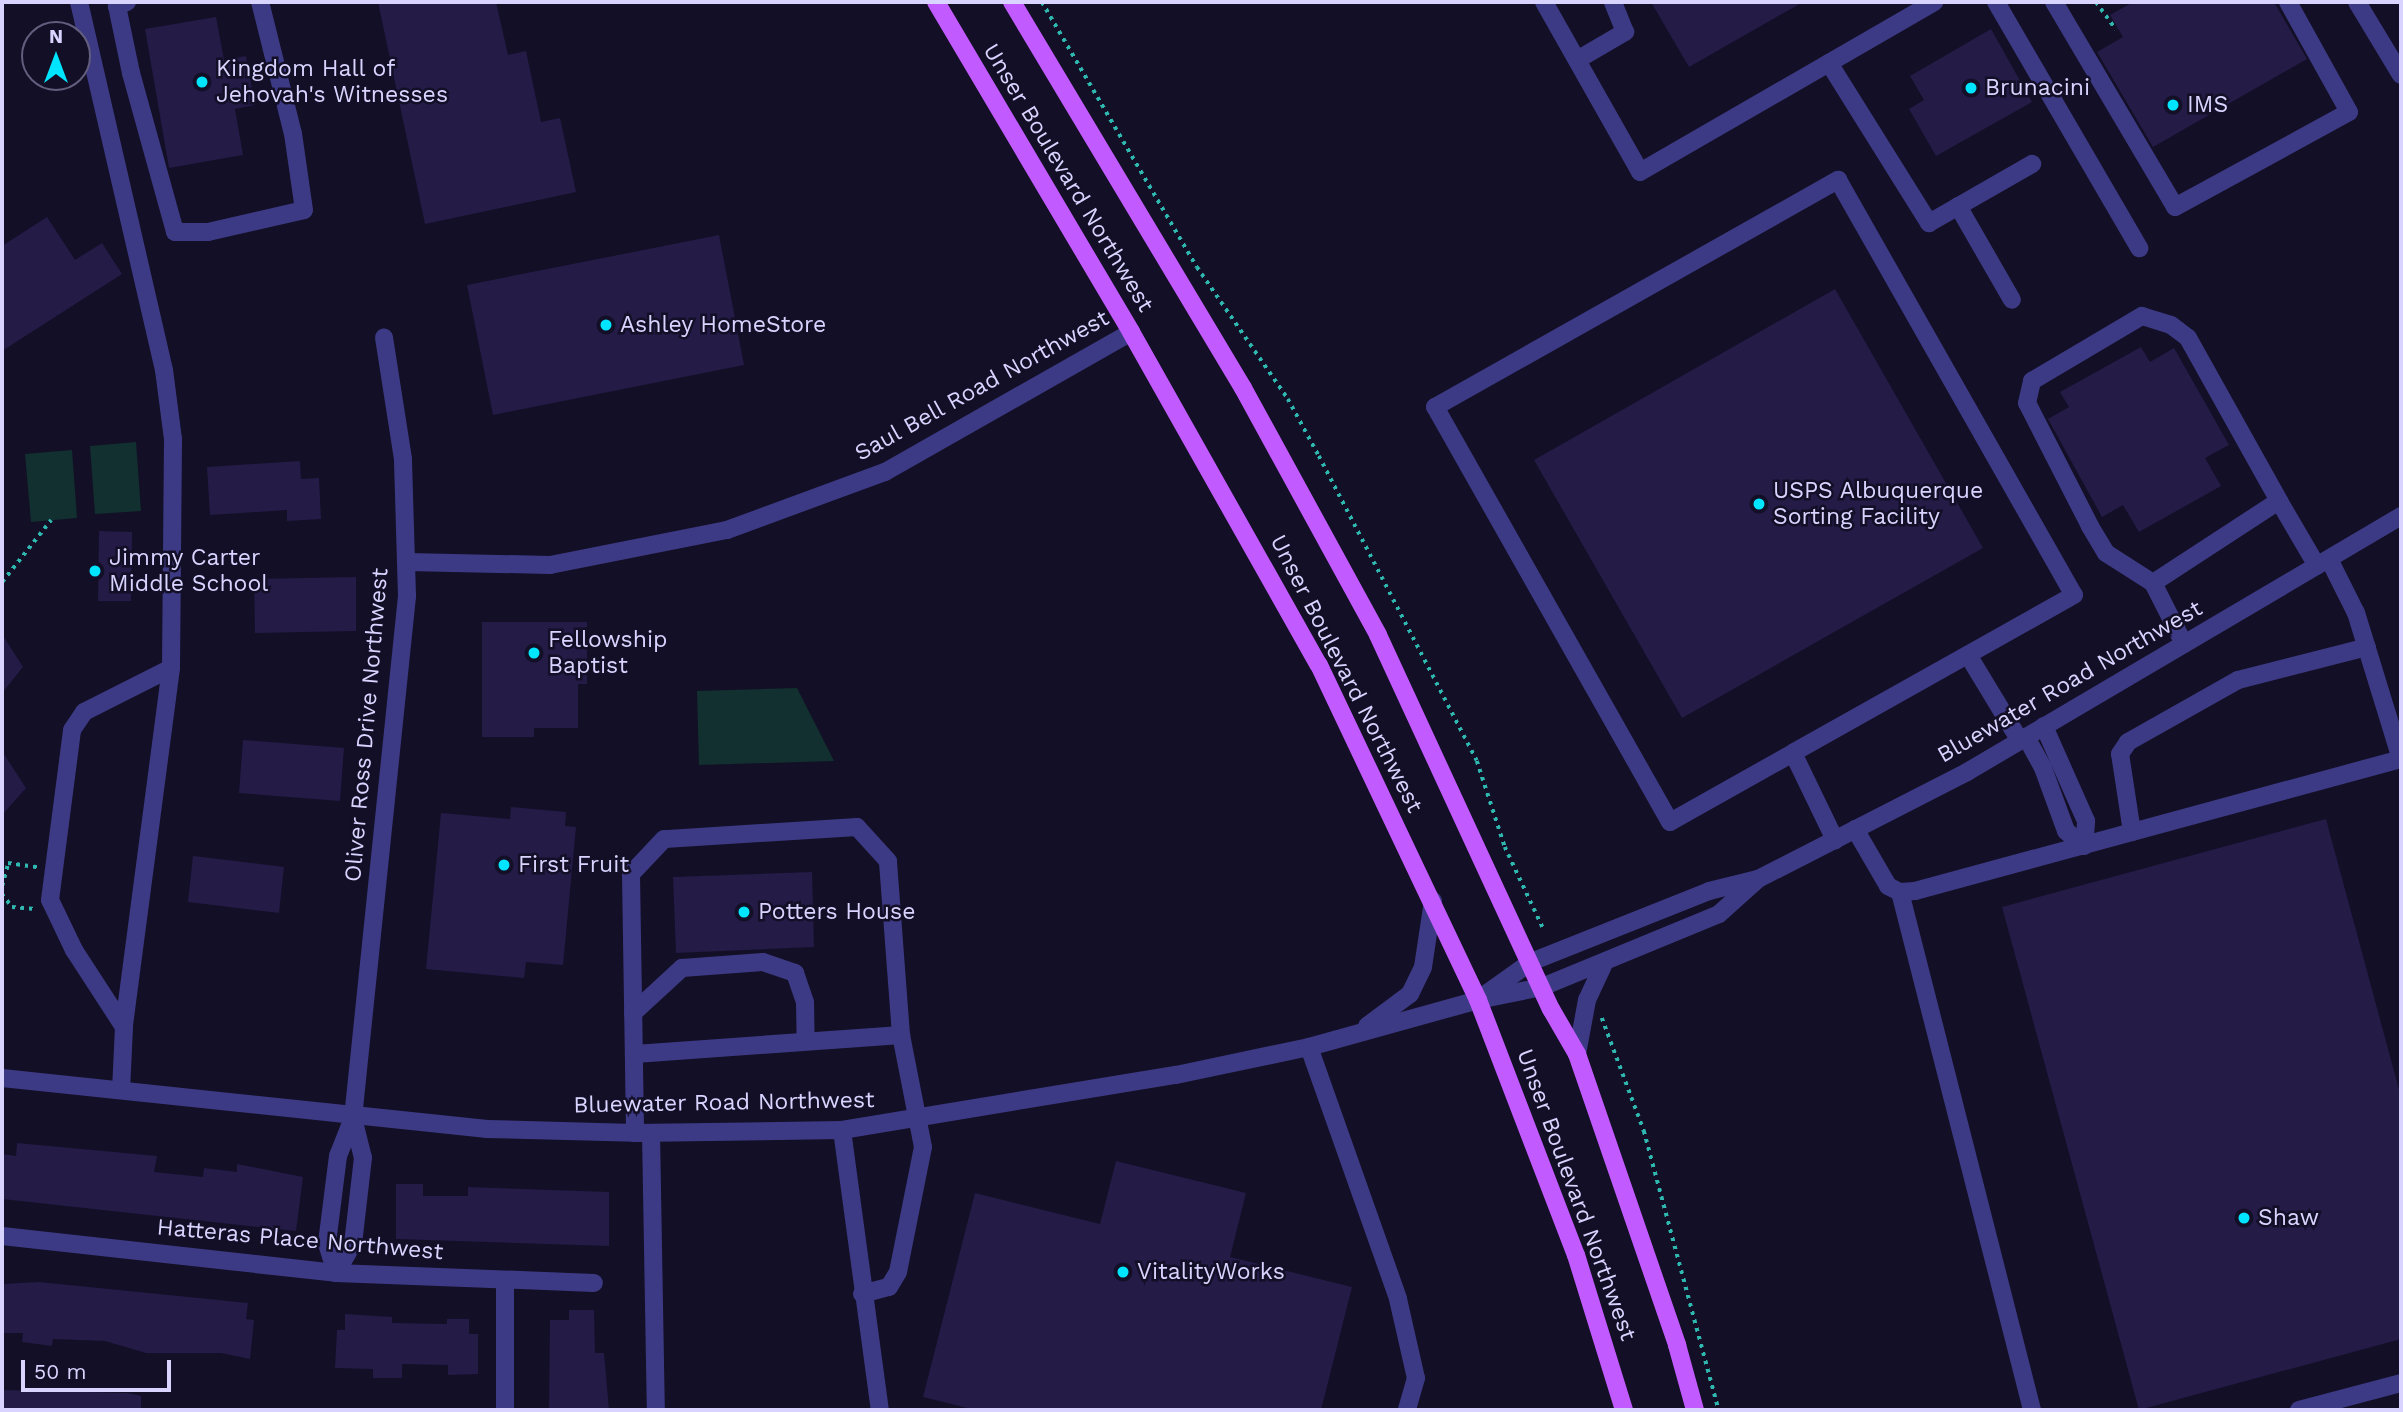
<!DOCTYPE html>
<style>
body{margin:0}
#map{position:relative;width:2403px;height:1412px;overflow:hidden;background:#130f26;font-family:"Work Sans",sans-serif}
div>[style]{position:absolute}
[style*='--x']{left:calc(var(--x)*1px);top:calc(var(--y)*1px);width:calc(var(--w)*1px);rotate:calc(var(--a)*1deg)}
.green>*{inset:0;background:#12302f}
.building>*{inset:0;background:#241b47}
.path>*{height:3.5px;margin-top:-1.75px;transform-origin:0;background:repeating-linear-gradient(90deg,#2fb8b0 0 3.5px,transparent 0 8.5px)}
.minor>*{height:18px;margin:-9px;padding:0 9px;transform-origin:9px;border-radius:9px;background:#3d3a85}
.major>*{height:18px;margin:-9px;padding:0 9px;transform-origin:9px;border-radius:9px;background:#c25bff}
.dots>*{width:19px;height:19px;translate:-50% -50%;box-sizing:border-box;border:4px solid #130f26;border-radius:50%}
span{translate:-50% -50%;white-space:nowrap;text-align:center;line-height:1.15;-webkit-text-stroke:5px #130f26;paint-order:stroke}
.poi-label{font-size:23px;color:#d9d4ff}
.left{translate:0 -50%;text-align:left}
.street-label{font-size:23px;color:#d9d4ff}
.frame{position:absolute;inset:0;border:4px solid #d9d4ff;pointer-events:none}
.north{position:absolute;left:21px;top:21px;width:70px;height:70px;box-sizing:border-box;background:#130f26;border:2px solid #625e7d;border-radius:50%;rotate:0deg;font-size:19px;font-weight:700;line-height:28px;text-align:center;color:#d9d4ff}
.north::after{content:'';display:block;margin:auto;width:24px;height:32px;background:#00e5ff;clip-path:polygon(50% 0,100% 100%,50% 72%,0 100%)}
.scale{position:absolute;left:21px;top:1360px;width:150px;height:32px;box-sizing:border-box;border:4px solid #d9d4ff;border-top:0;padding-left:9px;font-size:21px;line-height:24px;white-space:nowrap;color:#d9d4ff;-webkit-text-stroke:5px #130f26;paint-order:stroke}
</style>
<div id="map">
<div class="green">
<i style="clip-path:polygon(136px 442px,141px 511px,95px 514px,90px 446px)"></i>
<i style="clip-path:polygon(72px 450px,77px 518px,31px 522px,25px 454px)"></i>
<i style="clip-path:polygon(797px 688px,834px 761px,699px 765px,697px 691px)"></i>
</div>
<div class="building">
<i style="clip-path:polygon(378px 2px,496px 2px,508px 55px,526px 51px,541px 122px,560px 118px,576px 192px,425px 224px)"></i>
<i style="clip-path:polygon(1651px 2px,1803px 2px,1689px 67px)"></i>
<i style="clip-path:polygon(2133px 2px,2274px 2px,2307px 59px,2153px 147px,2097px 52px,2123px 37px,2110px 15px)"></i>
<i style="clip-path:polygon(216px 17px,224px 60px,246px 56px,255px 105px,235px 109px,243px 155px,169px 168px,145px 29px)"></i>
<i style="clip-path:polygon(1991px 29px,2032px 102px,1936px 156px,1909px 109px,1924px 100px,1910px 76px)"></i>
<i style="clip-path:polygon(47px 217px,75px 260px,102px 243px,122px 274px,2px 351px,2px 246px)"></i>
<i style="clip-path:polygon(719px 235px,744px 365px,493px 415px,467px 285px)"></i>
<i style="clip-path:polygon(1835px 289px,1983px 548px,1682px 718px,1534px 460px)"></i>
<i style="clip-path:polygon(2141px 347px,2150px 362px,2174px 348px,2229px 445px,2205px 458px,2221px 486px,2139px 532px,2123px 505px,2102px 517px,2048px 419px,2069px 407px,2060px 392px)"></i>
<i style="clip-path:polygon(300px 461px,301px 479px,319px 478px,321px 519px,287px 521px,287px 510px,210px 515px,207px 467px)"></i>
<i style="clip-path:polygon(99px 531px,132px 532px,131px 601px,98px 601px)"></i>
<i style="clip-path:polygon(356px 577px,356px 631px,255px 633px,254px 579px)"></i>
<i style="clip-path:polygon(482px 622px,587px 622px,587px 684px,578px 684px,578px 728px,534px 728px,534px 737px,482px 737px)"></i>
<i style="clip-path:polygon(2px 634px,23px 667px,2px 693px)"></i>
<i style="clip-path:polygon(243px 740px,344px 748px,340px 801px,239px 793px)"></i>
<i style="clip-path:polygon(2px 751px,26px 788px,2px 815px)"></i>
<i style="clip-path:polygon(511px 807px,566px 812px,565px 826px,576px 827px,563px 965px,526px 962px,524px 978px,426px 969px,441px 813px,510px 819px)"></i>
<i style="clip-path:polygon(2326px 819px,2401px 1097px,2401px 1339px,2139px 1410px,2002px 907px)"></i>
<i style="clip-path:polygon(193px 856px,284px 867px,279px 913px,188px 902px)"></i>
<i style="clip-path:polygon(812px 872px,814px 947px,676px 953px,673px 877px)"></i>
<i style="clip-path:polygon(17px 1143px,157px 1156px,154px 1172px,203px 1177px,204px 1168px,237px 1172px,237px 1164px,303px 1177px,296px 1231px,2px 1199px,2px 1154px,16px 1156px)"></i>
<i style="clip-path:polygon(1116px 1161px,1246px 1193px,1230px 1257px,1352px 1287px,1321px 1410px,975px 1410px,923px 1397px,975px 1193px,1100px 1224px)"></i>
<i style="clip-path:polygon(396px 1184px,423px 1184px,423px 1196px,468px 1196px,468px 1187px,609px 1192px,609px 1246px,396px 1239px)"></i>
<i style="clip-path:polygon(39px 1282px,248px 1303px,246px 1319px,254px 1320px,250px 1359px,221px 1353px,146px 1353px,105px 1341px,53px 1339px,52px 1346px,22px 1342px,23px 1333px,2px 1333px,2px 1284px)"></i>
<i style="clip-path:polygon(569px 1310px,594px 1310px,595px 1353px,604px 1353px,609px 1410px,549px 1410px,550px 1320px,569px 1320px)"></i>
<i style="clip-path:polygon(345px 1314px,392px 1317px,392px 1323px,447px 1324px,447px 1319px,469px 1319px,469px 1334px,478px 1334px,478px 1374px,448px 1375px,448px 1365px,402px 1364px,402px 1378px,373px 1378px,373px 1369px,335px 1368px,337px 1330px,345px 1330px)"></i>
<i style="clip-path:polygon(2px 1390px,128px 1393px,141px 1396px,141px 1410px,2px 1410px)"></i>
</div>
<div class="path">
<i style="--x:1042;--y:2;--w:307;--a:59.7"></i>
<i style="--x:1197;--y:267;--w:160;--a:55.4"></i>
<i style="--x:1288;--y:399;--w:65;--a:61.5"></i>
<i style="--x:1319;--y:456;--w:343;--a:62.6"></i>
<i style="--x:1477;--y:761;--w:90;--a:72"></i>
<i style="--x:1505;--y:847;--w:89;--a:64.9"></i>
<i style="--x:2096;--y:2;--w:34;--a:54"></i>
<i style="--x:2;--y:582;--w:79;--a:-51.7"></i>
<i style="--x:2;--y:886;--w:24;--a:-75"></i>
<i style="--x:8;--y:863;--w:30;--a:8"></i>
<i style="--x:2;--y:894;--w:16;--a:52"></i>
<i style="--x:12;--y:907;--w:23;--a:5"></i>
<i style="--x:1602;--y:1018;--w:121;--a:69.6"></i>
<i style="--x:1644;--y:1131;--w:289;--a:75"></i>
</div>
<div class="minor">
<i style="--x:79;--y:2;--w:378;--a:77"></i>
<i style="--x:164;--y:370;--w:70;--a:82.6"></i>
<i style="--x:173;--y:439;--w:229;--a:90.5"></i>
<i style="--x:171;--y:668;--w:362;--a:97.5"></i>
<i style="--x:124;--y:1027;--w:63;--a:92.7"></i>
<i style="--x:127;--y:2;--w:11;--a:158"></i>
<i style="--x:117;--y:6;--w:68;--a:78.2"></i>
<i style="--x:131;--y:73;--w:165;--a:74.5"></i>
<i style="--x:175;--y:232;--w:33;--a:0"></i>
<i style="--x:208;--y:232;--w:98;--a:-12.9"></i>
<i style="--x:304;--y:210;--w:77;--a:-98.2"></i>
<i style="--x:293;--y:134;--w:136;--a:-104"></i>
<i style="--x:1544;--y:2;--w:195;--a:60.5"></i>
<i style="--x:1640;--y:172;--w:340;--a:-30"></i>
<i style="--x:1996;--y:2;--w:285;--a:59.8"></i>
<i style="--x:2054;--y:2;--w:238;--a:59.4"></i>
<i style="--x:2175;--y:207;--w:198;--a:-28.6"></i>
<i style="--x:2349;--y:112;--w:126;--a:-119"></i>
<i style="--x:2357;--y:2;--w:85;--a:58.9"></i>
<i style="--x:1577;--y:60;--w:56;--a:-30.3"></i>
<i style="--x:1625;--y:32;--w:32;--a:-112"></i>
<i style="--x:1829;--y:63;--w:189;--a:58"></i>
<i style="--x:1929;--y:223;--w:119;--a:-29.8"></i>
<i style="--x:1958;--y:206;--w:108;--a:60.1"></i>
<i style="--x:407;--y:562;--w:143;--a:1.2"></i>
<i style="--x:550;--y:565;--w:180;--a:-11.2"></i>
<i style="--x:727;--y:530;--w:168;--a:-20.2"></i>
<i style="--x:885;--y:472;--w:283;--a:-29.6"></i>
<i style="--x:2153;--y:583;--w:56;--a:-147.4"></i>
<i style="--x:2106;--y:553;--w:31;--a:-121"></i>
<i style="--x:2090;--y:526;--w:138;--a:-117.1"></i>
<i style="--x:2027;--y:403;--w:23;--a:-77"></i>
<i style="--x:2032;--y:381;--w:128;--a:-30.6"></i>
<i style="--x:2142;--y:316;--w:30;--a:17"></i>
<i style="--x:2171;--y:325;--w:21;--a:37"></i>
<i style="--x:2188;--y:338;--w:187;--a:60.8"></i>
<i style="--x:2184;--y:644;--w:68;--a:-116.9"></i>
<i style="--x:2153;--y:583;--w:150;--a:-33.1"></i>
<i style="--x:2279;--y:501;--w:75;--a:59.7"></i>
<i style="--x:1968;--y:655;--w:100;--a:58.8"></i>
<i style="--x:2026;--y:737;--w:35;--a:61"></i>
<i style="--x:2043;--y:768;--w:67;--a:69.9"></i>
<i style="--x:2066;--y:831;--w:23;--a:40"></i>
<i style="--x:2084;--y:846;--w:25;--a:-85"></i>
<i style="--x:2086;--y:821;--w:104;--a:-113.9"></i>
<i style="--x:1793;--y:753;--w:141;--a:150.7"></i>
<i style="--x:1670;--y:822;--w:477;--a:-119.5"></i>
<i style="--x:1435;--y:407;--w:463;--a:-29.4"></i>
<i style="--x:1838;--y:180;--w:477;--a:60.4"></i>
<i style="--x:2074;--y:595;--w:322;--a:150.7"></i>
<i style="--x:1793;--y:753;--w:97;--a:64.2"></i>
<i style="--x:1855;--y:829;--w:66;--a:59.9"></i>
<i style="--x:1888;--y:886;--w:13;--a:27"></i>
<i style="--x:1900;--y:892;--w:15;--a:-4"></i>
<i style="--x:1915;--y:891;--w:504;--a:-15.2"></i>
<i style="--x:2401;--y:759;--w:153;--a:-107.1"></i>
<i style="--x:2356;--y:613;--w:60;--a:-116.6"></i>
<i style="--x:2132;--y:832;--w:79;--a:-98.7"></i>
<i style="--x:2120;--y:754;--w:14;--a:-56"></i>
<i style="--x:2128;--y:742;--w:126;--a:-29.4"></i>
<i style="--x:2238;--y:680;--w:133;--a:-14.3"></i>
<i style="--x:1900;--y:892;--w:535;--a:75.7"></i>
<i style="--x:1483;--y:996;--w:59;--a:-35.3"></i>
<i style="--x:1531;--y:962;--w:192;--a:-21.7"></i>
<i style="--x:1709;--y:891;--w:50;--a:-13.8"></i>
<i style="--x:1758;--y:879;--w:235;--a:-27.1"></i>
<i style="--x:1967;--y:772;--w:504;--a:-30.53"></i>
<i style="--x:633;--y:1013;--w:67;--a:-42.6"></i>
<i style="--x:682;--y:968;--w:81;--a:-4.2"></i>
<i style="--x:763;--y:962;--w:34;--a:19"></i>
<i style="--x:795;--y:973;--w:31;--a:71"></i>
<i style="--x:805;--y:1002;--w:39;--a:89"></i>
<i style="--x:1367;--y:1026;--w:54;--a:-36.7"></i>
<i style="--x:1410;--y:994;--w:30;--a:-64"></i>
<i style="--x:1423;--y:967;--w:67;--a:-81.4"></i>
<i style="--x:124;--y:1027;--w:92;--a:-123"></i>
<i style="--x:74;--y:950;--w:55;--a:-115.6"></i>
<i style="--x:50;--y:900;--w:171;--a:-82.6"></i>
<i style="--x:72;--y:730;--w:22;--a:-56"></i>
<i style="--x:84;--y:712;--w:97;--a:-26.8"></i>
<i style="--x:1309;--y:1047;--w:267;--a:70.5"></i>
<i style="--x:1398;--y:1299;--w:81;--a:77.2"></i>
<i style="--x:1416;--y:1378;--w:33;--a:106"></i>
<i style="--x:635;--y:1054;--w:267;--a:-4.1"></i>
<i style="--x:901;--y:1035;--w:174;--a:-94.3"></i>
<i style="--x:888;--y:861;--w:46;--a:-132.4"></i>
<i style="--x:857;--y:827;--w:193;--a:176.4"></i>
<i style="--x:664;--y:839;--w:48;--a:133.3"></i>
<i style="--x:631;--y:874;--w:259;--a:89.1"></i>
<i style="--x:1577;--y:1054;--w:55;--a:-79.5"></i>
<i style="--x:1587;--y:1000;--w:38;--a:-65"></i>
<i style="--x:2;--y:1078;--w:488;--a:6"></i>
<i style="--x:487;--y:1129;--w:148;--a:1.5"></i>
<i style="--x:635;--y:1133;--w:207;--a:-0.8"></i>
<i style="--x:842;--y:1130;--w:338;--a:-9.4"></i>
<i style="--x:1176;--y:1075;--w:136;--a:-11.9"></i>
<i style="--x:1309;--y:1047;--w:175;--a:-15.5"></i>
<i style="--x:1478;--y:1000;--w:65;--a:-11.5"></i>
<i style="--x:1542;--y:987;--w:191;--a:-22.4"></i>
<i style="--x:1719;--y:914;--w:52;--a:-41.9"></i>
<i style="--x:842;--y:1130;--w:283;--a:82.3"></i>
<i style="--x:651;--y:1133;--w:277;--a:89"></i>
<i style="--x:2;--y:1236;--w:336;--a:6.3"></i>
<i style="--x:336;--y:1273;--w:258;--a:2.2"></i>
<i style="--x:336;--y:1273;--w:31;--a:-107"></i>
<i style="--x:327;--y:1243;--w:88;--a:-82.8"></i>
<i style="--x:338;--y:1156;--w:41;--a:-68.5"></i>
<i style="--x:353;--y:1118;--w:525;--a:-84.09"></i>
<i style="--x:407;--y:596;--w:137;--a:-91.7"></i>
<i style="--x:403;--y:459;--w:123;--a:-98.9"></i>
<i style="--x:336;--y:1273;--w:34;--a:-60"></i>
<i style="--x:353;--y:1244;--w:87;--a:-83.4"></i>
<i style="--x:363;--y:1158;--w:41;--a:-104"></i>
<i style="--x:505;--y:1280;--w:130;--a:90"></i>
<i style="--x:862;--y:1294;--w:28;--a:-15"></i>
<i style="--x:889;--y:1287;--w:17;--a:-59"></i>
<i style="--x:898;--y:1272;--w:127;--a:-78.7"></i>
<i style="--x:923;--y:1147;--w:114;--a:-101.1"></i>
<i style="--x:2299;--y:1410;--w:106;--a:-14.8"></i>
</div>
<div class="major">
<i style="--x:936;--y:2;--w:383;--a:59.4"></i>
<i style="--x:1131;--y:332;--w:382;--a:60.6"></i>
<i style="--x:1319;--y:665;--w:371;--a:64.6"></i>
<i style="--x:1478;--y:1000;--w:273;--a:69"></i>
<i style="--x:1576;--y:1255;--w:162;--a:72.8"></i>
<i style="--x:1012;--y:2;--w:450;--a:59.1"></i>
<i style="--x:1243;--y:388;--w:281;--a:61.3"></i>
<i style="--x:1378;--y:635;--w:412;--a:65.2"></i>
<i style="--x:1551;--y:1009;--w:52;--a:60"></i>
<i style="--x:1577;--y:1054;--w:308;--a:71"></i>
<i style="--x:1677;--y:1345;--w:67;--a:74.5"></i>
</div>
<div class="dots">
<i style="left:202px;top:82px;background:#00e5ff"></i>
<i style="left:1971px;top:88px;background:#00e5ff"></i>
<i style="left:2173px;top:105px;background:#00e5ff"></i>
<i style="left:606px;top:325px;background:#00e5ff"></i>
<i style="left:1759px;top:504px;background:#00e5ff"></i>
<i style="left:95px;top:571px;background:#00e5ff"></i>
<i style="left:534px;top:653px;background:#00e5ff"></i>
<i style="left:504px;top:865px;background:#00e5ff"></i>
<i style="left:744px;top:912px;background:#00e5ff"></i>
<i style="left:2244px;top:1218px;background:#00e5ff"></i>
<i style="left:1123px;top:1272px;background:#00e5ff"></i>
</div>
<div class="poi-label">
<span class="left" style="left:216px;top:82px">Kingdom Hall of<br>Jehovah's Witnesses</span>
<span class="left" style="left:1985px;top:88px">Brunacini</span>
<span class="left" style="left:2187px;top:105px">IMS</span>
<span class="left" style="left:620px;top:325px">Ashley HomeStore</span>
<span class="left" style="left:1773px;top:504px">USPS Albuquerque<br>Sorting Facility</span>
<span class="left" style="left:109px;top:571px">Jimmy Carter<br>Middle School</span>
<span class="left" style="left:548px;top:653px">Fellowship<br>Baptist</span>
<span class="left" style="left:518px;top:865px">First Fruit</span>
<span class="left" style="left:758px;top:912px">Potters House</span>
<span class="left" style="left:2258px;top:1218px">Shaw</span>
<span class="left" style="left:1137px;top:1272px">VitalityWorks</span>
</div>
<div class="street-label">
<span style="left:1068px;top:178px;rotate:59deg">Unser Boulevard Northwest</span>
<span style="left:982px;top:386px;rotate:-29deg">Saul Bell Road Northwest</span>
<span style="left:1346px;top:674px;rotate:63deg">Unser Boulevard Northwest</span>
<span style="left:2070px;top:682px;rotate:-30deg">Bluewater Road Northwest</span>
<span style="left:367px;top:725px;rotate:-85deg">Oliver Ross Drive Northwest</span>
<span style="left:724px;top:1103px;rotate:-1deg">Bluewater Road Northwest</span>
<span style="left:1576px;top:1195px;rotate:70deg">Unser Boulevard Northwest</span>
<span style="left:300px;top:1240px;rotate:5deg">Hatteras Place Northwest</span>
</div>
<div class="frame"></div>
<div class="north">N</div>
<div class="scale">50 m</div>
</div>
